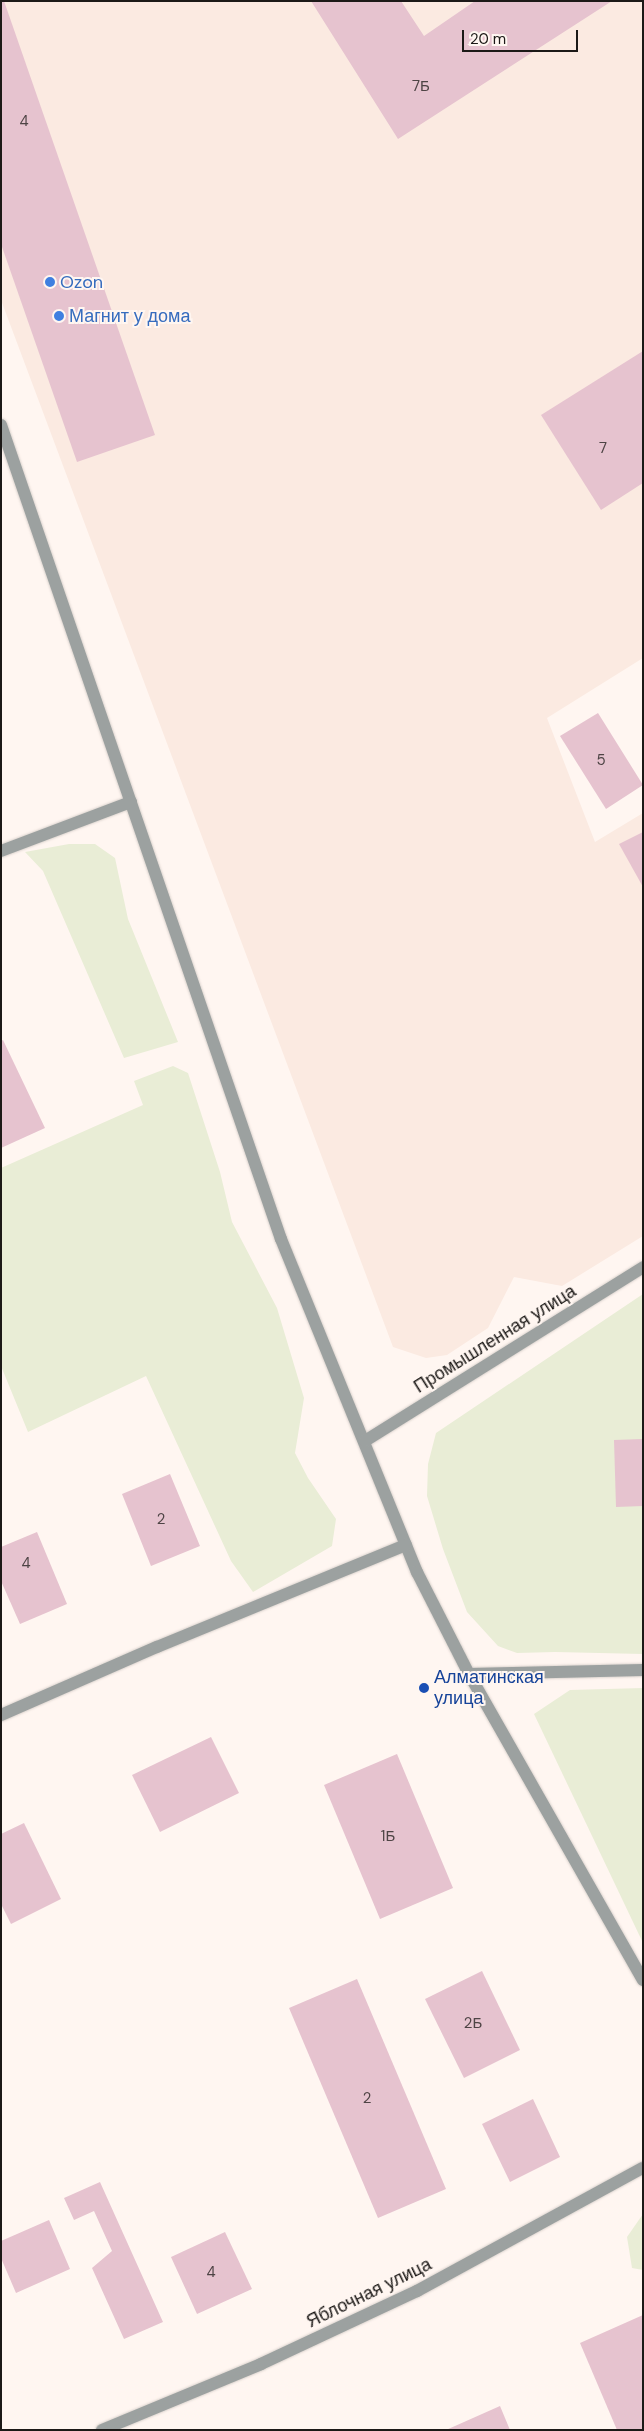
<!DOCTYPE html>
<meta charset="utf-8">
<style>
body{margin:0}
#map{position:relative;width:644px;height:2431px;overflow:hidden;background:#fff6f1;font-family:"DM Sans",sans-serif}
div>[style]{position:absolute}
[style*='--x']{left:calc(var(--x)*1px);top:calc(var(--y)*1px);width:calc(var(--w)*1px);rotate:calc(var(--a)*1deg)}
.built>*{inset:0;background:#fbeae1}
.green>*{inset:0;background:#e9edd6}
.building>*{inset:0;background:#e6c3cf}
.roads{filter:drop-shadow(0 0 1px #dbd3ce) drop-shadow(0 0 1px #dbd3ce)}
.minor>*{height:12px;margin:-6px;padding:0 6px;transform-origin:6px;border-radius:6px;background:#9ca1a0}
.dots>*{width:14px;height:14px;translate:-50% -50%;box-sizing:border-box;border:2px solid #fff6f1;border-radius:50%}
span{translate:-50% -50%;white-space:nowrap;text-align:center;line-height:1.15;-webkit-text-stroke:4px #fff6f1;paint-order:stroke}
.number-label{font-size:15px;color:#4e4445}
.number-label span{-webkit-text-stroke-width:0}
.shop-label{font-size:18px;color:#366cbe}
.left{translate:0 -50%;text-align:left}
.street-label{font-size:18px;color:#1c1917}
.transit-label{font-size:18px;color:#164399}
.frame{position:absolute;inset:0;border:2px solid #1c1917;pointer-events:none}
.scale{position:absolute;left:462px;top:30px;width:116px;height:22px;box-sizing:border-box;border:2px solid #1c1917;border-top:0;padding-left:6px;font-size:15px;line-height:18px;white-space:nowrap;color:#1c1917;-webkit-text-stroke:4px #fff6f1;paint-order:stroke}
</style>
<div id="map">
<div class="built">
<i style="clip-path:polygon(1px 1px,643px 1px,643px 658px,547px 718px,595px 842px,643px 813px,643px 1236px,562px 1286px,514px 1277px,488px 1328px,447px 1355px,426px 1358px,393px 1347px,1px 300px)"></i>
</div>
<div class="green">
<i style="clip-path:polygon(69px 844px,95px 844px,115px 858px,128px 919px,178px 1042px,124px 1058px,43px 871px,25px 852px)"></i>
<i style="clip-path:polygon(173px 1066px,188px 1073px,220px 1172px,232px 1222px,277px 1308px,304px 1398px,295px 1453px,308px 1478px,336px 1519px,332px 1546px,253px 1592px,231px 1561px,146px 1376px,28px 1432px,1px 1366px,1px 1168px,143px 1105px,134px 1081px)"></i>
<i style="clip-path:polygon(643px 1294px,643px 1654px,555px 1652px,517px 1653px,498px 1646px,467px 1612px,443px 1549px,427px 1496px,428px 1464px,436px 1433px)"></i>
<i style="clip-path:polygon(643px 1688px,643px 1943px,534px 1714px,570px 1690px)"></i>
<i style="clip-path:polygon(643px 2214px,643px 2270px,632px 2268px,627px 2237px)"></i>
</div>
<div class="building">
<i style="clip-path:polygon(1px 1px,4px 1px,155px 435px,77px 462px,1px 244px)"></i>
<i style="clip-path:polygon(311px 1px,401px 1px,424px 36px,475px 1px,612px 1px,398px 139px)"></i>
<i style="clip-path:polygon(643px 351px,643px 483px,601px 510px,541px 415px)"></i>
<i style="clip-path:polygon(598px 713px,643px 785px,606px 809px,560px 736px)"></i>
<i style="clip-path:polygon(643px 832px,643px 887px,619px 844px)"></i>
<i style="clip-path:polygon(3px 1040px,45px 1128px,1px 1148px,1px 1041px)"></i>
<i style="clip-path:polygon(643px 1439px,643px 1506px,616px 1507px,614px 1440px)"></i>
<i style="clip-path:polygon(170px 1474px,200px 1546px,151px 1566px,122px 1494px)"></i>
<i style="clip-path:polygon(37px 1532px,67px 1604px,20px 1624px,1px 1581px,1px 1547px)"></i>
<i style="clip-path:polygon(211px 1737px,239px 1793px,160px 1832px,132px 1775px)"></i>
<i style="clip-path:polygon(397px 1754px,453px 1888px,380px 1919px,324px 1785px)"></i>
<i style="clip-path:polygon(24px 1823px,61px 1899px,11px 1924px,1px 1904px,1px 1834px)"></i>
<i style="clip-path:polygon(482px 1971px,520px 2050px,464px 2078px,425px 1999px)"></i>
<i style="clip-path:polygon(357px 1979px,446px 2189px,378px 2218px,289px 2008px)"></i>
<i style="clip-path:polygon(533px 2099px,560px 2157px,510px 2182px,482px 2124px)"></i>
<i style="clip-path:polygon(100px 2182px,163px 2322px,124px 2339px,92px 2268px,112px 2251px,94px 2211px,74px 2220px,64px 2198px)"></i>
<i style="clip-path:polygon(49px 2220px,70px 2269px,16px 2293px,1px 2258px,1px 2241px)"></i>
<i style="clip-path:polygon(225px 2232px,252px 2289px,197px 2314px,171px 2257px)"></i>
<i style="clip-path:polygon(643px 2315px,643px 2430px,617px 2430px,580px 2343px)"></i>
<i style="clip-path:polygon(500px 2406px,510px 2430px,446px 2430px)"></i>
</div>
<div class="roads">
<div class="minor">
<i style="--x:1;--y:425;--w:861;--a:71.02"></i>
<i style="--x:281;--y:1239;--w:360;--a:67.8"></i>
<i style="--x:417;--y:1572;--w:114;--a:63"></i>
<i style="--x:469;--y:1674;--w:352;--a:60.4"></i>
<i style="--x:1;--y:851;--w:139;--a:-20.7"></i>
<i style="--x:365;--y:1441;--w:328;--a:-32"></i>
<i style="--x:469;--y:1674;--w:174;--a:-1.3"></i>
<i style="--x:1;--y:1715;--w:170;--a:-23.6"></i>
<i style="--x:157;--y:1647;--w:269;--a:-22.3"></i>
<i style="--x:102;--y:2430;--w:172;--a:-22.5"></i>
<i style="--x:261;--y:2364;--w:172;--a:-25.1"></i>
<i style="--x:417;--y:2291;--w:257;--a:-28.6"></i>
</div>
</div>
<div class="dots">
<i style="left:50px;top:282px;background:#3f7fe0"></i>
<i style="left:59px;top:316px;background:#3f7fe0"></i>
<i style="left:424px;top:1688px;background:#1a4fb4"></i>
</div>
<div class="number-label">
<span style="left:421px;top:87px">7Б</span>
<span style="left:24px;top:122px">4</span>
<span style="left:603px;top:449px">7</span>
<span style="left:601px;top:761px">5</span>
<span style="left:161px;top:1520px">2</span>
<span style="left:26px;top:1564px">4</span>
<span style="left:388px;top:1837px">1Б</span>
<span style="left:473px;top:2024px">2Б</span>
<span style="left:367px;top:2099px">2</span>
<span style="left:211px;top:2273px">4</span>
</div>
<div class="shop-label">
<span class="left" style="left:60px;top:282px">Ozon</span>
<span class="left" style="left:69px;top:316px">Магнит у дома</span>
</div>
<div class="street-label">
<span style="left:495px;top:1339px;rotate:-32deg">Промышленная улица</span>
<span style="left:369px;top:2293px;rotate:-26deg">Яблочная улица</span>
</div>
<div class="transit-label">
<span class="left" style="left:434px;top:1688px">Алматинская<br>улица</span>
</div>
<div class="frame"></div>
<div class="scale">20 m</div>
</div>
